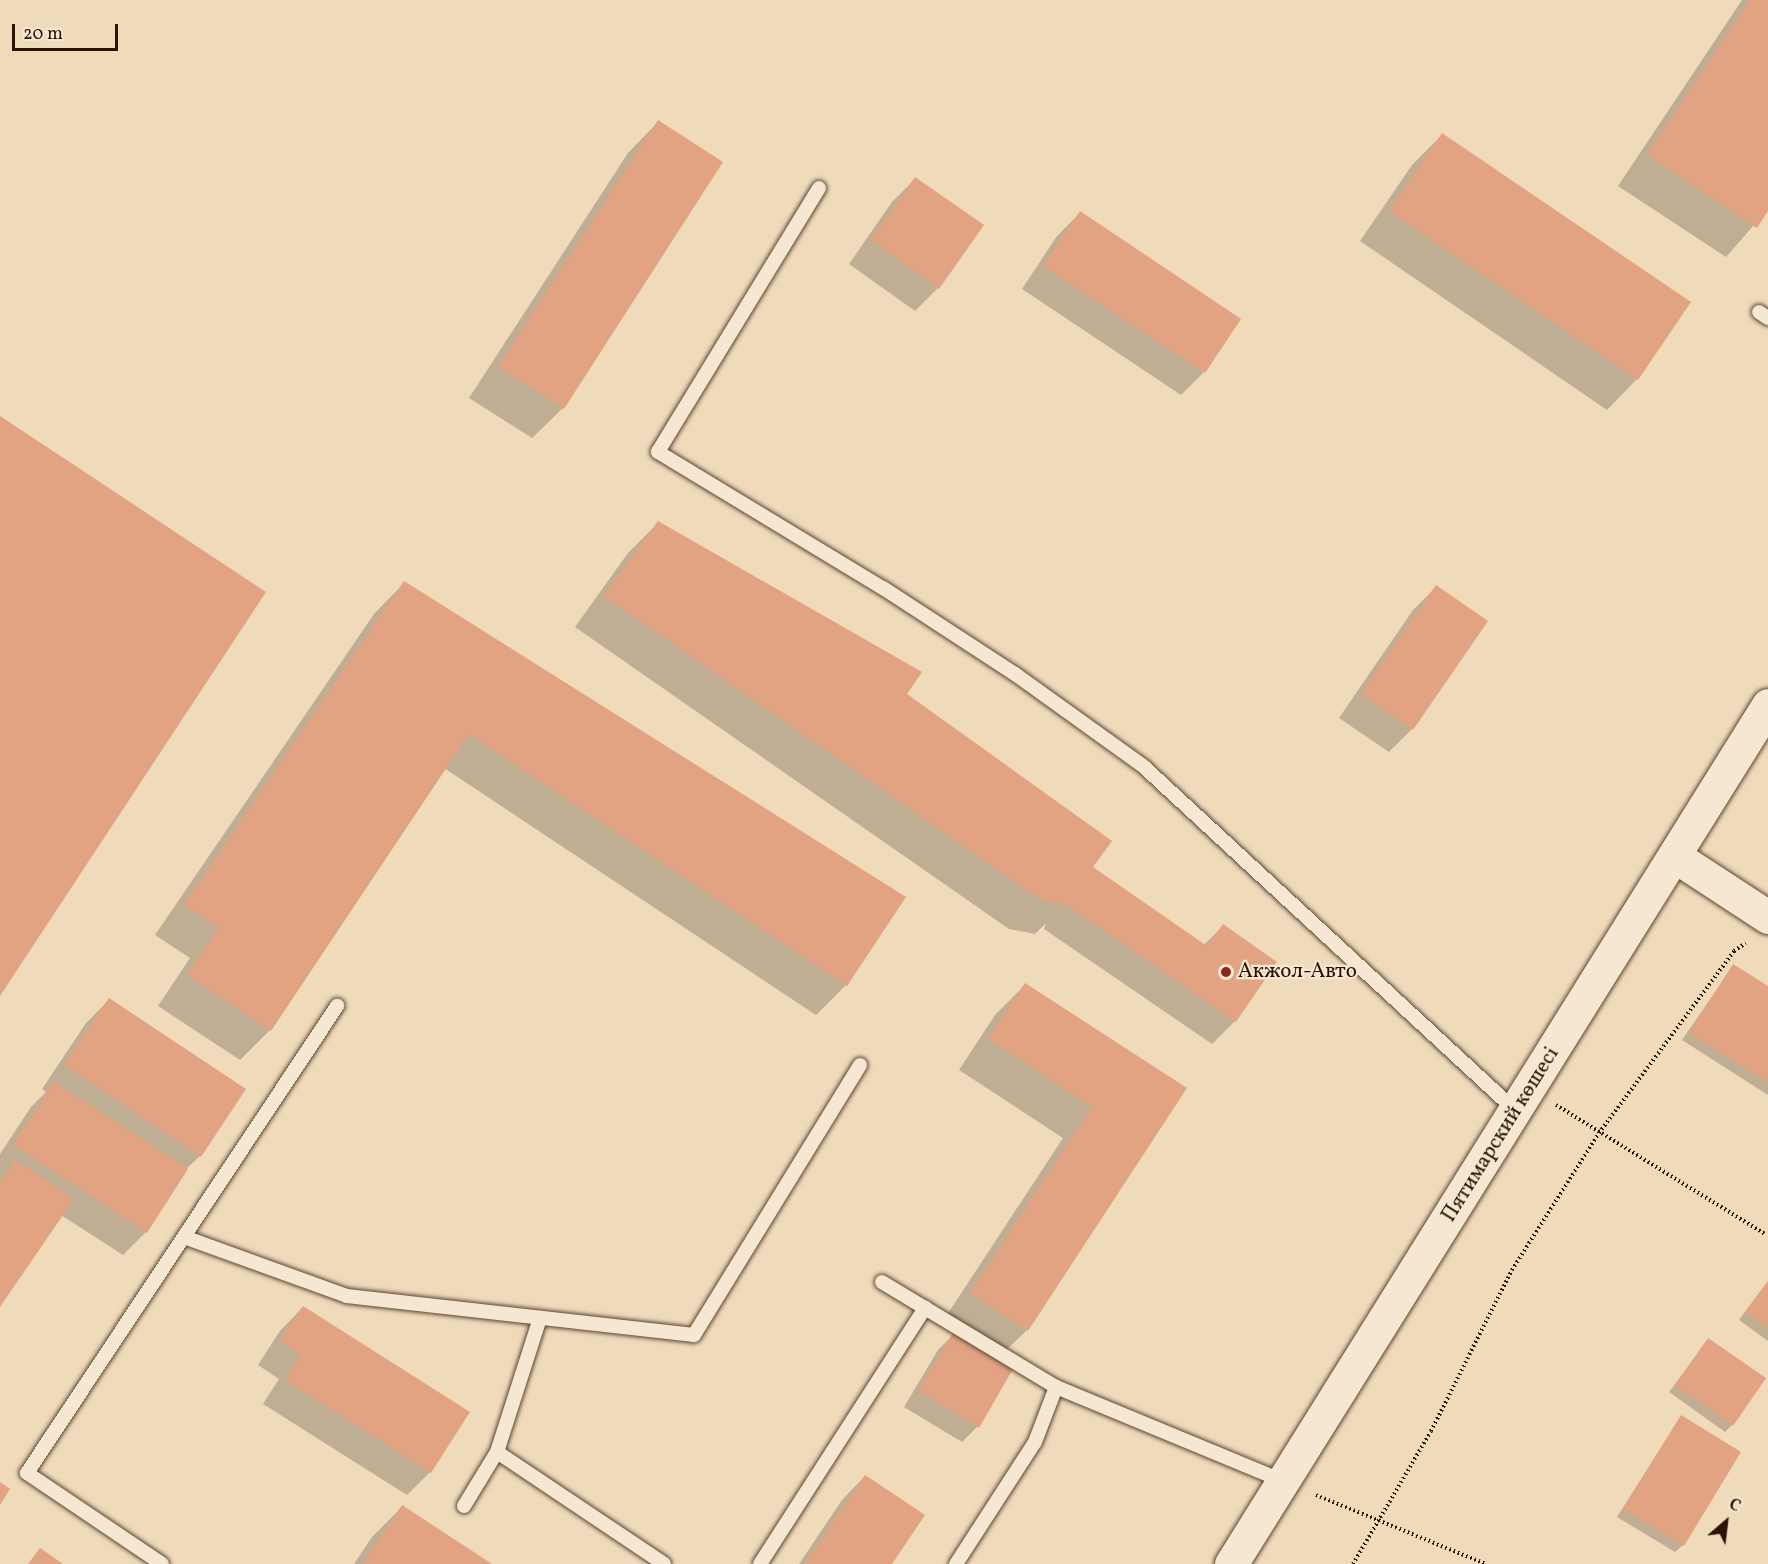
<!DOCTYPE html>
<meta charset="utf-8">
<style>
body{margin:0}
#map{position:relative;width:1768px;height:1564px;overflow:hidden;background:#efdaba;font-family:Vollkorn,serif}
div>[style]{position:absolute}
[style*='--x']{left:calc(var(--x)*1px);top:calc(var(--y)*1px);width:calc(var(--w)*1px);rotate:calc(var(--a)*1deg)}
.shadow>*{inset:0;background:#0003}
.building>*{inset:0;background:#e1a382}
.path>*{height:4px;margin-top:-2px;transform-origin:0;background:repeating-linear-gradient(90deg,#2a1304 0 1.5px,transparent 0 4.5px)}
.roads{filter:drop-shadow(0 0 2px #5b4532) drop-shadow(0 0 2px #5b4532)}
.lane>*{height:14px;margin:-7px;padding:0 7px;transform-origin:7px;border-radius:7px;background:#f5e7d2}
.secondary>*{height:33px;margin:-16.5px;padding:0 16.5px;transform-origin:16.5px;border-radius:16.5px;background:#f5e7d2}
.dots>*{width:16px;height:16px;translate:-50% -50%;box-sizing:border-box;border:3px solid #f5e7d2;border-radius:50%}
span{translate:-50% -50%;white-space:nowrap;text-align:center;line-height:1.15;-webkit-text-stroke:4.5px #f5e7d2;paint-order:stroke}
.poi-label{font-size:21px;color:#2a1304}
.left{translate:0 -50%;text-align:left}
.street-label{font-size:21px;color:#2a1304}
.north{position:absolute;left:1696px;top:1492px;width:60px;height:60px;-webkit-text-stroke:4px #f5e7d2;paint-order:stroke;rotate:28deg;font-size:16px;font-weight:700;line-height:24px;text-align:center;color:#2a1304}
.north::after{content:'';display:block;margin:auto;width:21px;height:27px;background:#2a1304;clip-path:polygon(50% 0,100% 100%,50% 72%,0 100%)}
.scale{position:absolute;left:12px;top:24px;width:106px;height:27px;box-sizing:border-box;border:3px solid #2a1304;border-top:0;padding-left:8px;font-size:18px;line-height:21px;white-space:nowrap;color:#2a1304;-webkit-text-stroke:4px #f5e7d2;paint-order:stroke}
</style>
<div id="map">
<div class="shadow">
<i style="clip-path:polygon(1742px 0,1768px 0,1768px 209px,1726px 257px,1618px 186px)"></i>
<i style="clip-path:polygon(658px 122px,721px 163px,563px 408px,532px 438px,469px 398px,628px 153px)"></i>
<i style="clip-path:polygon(1442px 135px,1689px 302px,1637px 379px,1607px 410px,1360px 241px,1412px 165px)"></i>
<i style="clip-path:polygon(915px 179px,938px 288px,915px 311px,849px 264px,892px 202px)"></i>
<i style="clip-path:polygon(1080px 213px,1204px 372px,1181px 395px,1022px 289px,1057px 236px)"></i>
<i style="clip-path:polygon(658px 523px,904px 694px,1091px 868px,1204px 945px,1223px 926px,1235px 1021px,1212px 1044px,1044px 929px,1046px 923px,1035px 934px,1009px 929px,575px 627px,628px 553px)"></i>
<i style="clip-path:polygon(404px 583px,846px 985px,816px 1015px,444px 768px,270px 1030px,240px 1060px,158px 1006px,190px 958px,155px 935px,374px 614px)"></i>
<i style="clip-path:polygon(1436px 587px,1412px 729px,1389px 752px,1339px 718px,1413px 610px)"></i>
<i style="clip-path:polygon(1733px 966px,1768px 988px,1768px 1095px,1682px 1040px)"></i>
<i style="clip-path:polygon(1025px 985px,1184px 1089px,1027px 1330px,996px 1360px,977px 1427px,962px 1442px,904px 1407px,938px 1350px,955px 1333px,941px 1324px,1063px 1138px,959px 1070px,995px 1015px)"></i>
<i style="clip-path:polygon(109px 1000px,200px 1156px,186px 1169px,146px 1232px,123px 1255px,61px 1215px,0 1305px,0 1154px,31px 1107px,46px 1092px,42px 1089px,86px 1023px)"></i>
<i style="clip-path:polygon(1768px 1281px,1768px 1341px,1739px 1320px)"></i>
<i style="clip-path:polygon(303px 1307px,430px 1472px,407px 1495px,263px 1404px,279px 1379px,258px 1365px,280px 1331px)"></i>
<i style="clip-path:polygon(1708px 1340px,1732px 1425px,1725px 1432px,1669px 1392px)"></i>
<i style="clip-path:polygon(1681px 1416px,1683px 1545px,1675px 1552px,1617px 1517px)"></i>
<i style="clip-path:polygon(865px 1476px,891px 1564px,799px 1564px,842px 1500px)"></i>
<i style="clip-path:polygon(402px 1507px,489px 1564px,354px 1564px,372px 1537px)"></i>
</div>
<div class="building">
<i style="clip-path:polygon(1750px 0,1768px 0,1768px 211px,1757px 228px,1647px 155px)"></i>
<i style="clip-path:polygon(658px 120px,723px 162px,564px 409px,498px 367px)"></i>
<i style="clip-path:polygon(1442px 133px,1691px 302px,1638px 380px,1389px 211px)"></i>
<i style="clip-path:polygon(915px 177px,984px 225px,939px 289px,871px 240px)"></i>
<i style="clip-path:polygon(1080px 211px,1241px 319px,1205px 373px,1043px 266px)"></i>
<i style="clip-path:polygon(0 416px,266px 592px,0 996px)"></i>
<i style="clip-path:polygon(658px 521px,922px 672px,907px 694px,1112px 841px,1093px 867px,1207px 946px,1223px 924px,1277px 962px,1236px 1022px,1066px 905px,1039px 899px,604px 596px)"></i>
<i style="clip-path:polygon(404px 581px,906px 897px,847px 986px,469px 734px,271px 1031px,187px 975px,219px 928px,184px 905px)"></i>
<i style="clip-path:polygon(1436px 585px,1488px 621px,1413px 730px,1361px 694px)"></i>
<i style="clip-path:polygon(1733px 964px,1768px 986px,1768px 1083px,1689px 1033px)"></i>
<i style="clip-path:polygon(1025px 983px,1187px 1088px,1028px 1331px,970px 1293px,1092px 1107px,988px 1039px)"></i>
<i style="clip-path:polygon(109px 998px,246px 1089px,201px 1157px,64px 1065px)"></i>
<i style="clip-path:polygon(54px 1082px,188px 1169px,147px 1233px,13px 1145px)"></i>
<i style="clip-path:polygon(15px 1160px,74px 1199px,0 1307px,0 1183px)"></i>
<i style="clip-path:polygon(1768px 1281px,1768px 1329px,1745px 1312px)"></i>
<i style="clip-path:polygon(303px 1306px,470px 1412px,431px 1473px,285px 1380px,301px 1355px,280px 1341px)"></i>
<i style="clip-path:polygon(953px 1333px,1013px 1369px,979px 1428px,918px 1391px)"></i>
<i style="clip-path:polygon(1708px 1338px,1766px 1378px,1733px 1426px,1675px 1385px)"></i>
<i style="clip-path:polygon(1681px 1415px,1741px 1452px,1684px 1546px,1623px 1509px)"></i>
<i style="clip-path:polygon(865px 1475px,925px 1515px,892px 1564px,805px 1564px)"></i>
<i style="clip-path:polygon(0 1482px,10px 1489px,0 1505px)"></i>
<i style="clip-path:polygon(402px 1505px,492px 1564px,363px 1564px)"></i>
<i style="clip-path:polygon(40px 1548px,63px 1564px,28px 1564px)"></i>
</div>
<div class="path">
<i style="--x:1556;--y:1105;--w:246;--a:31.7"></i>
<i style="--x:1316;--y:1495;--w:183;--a:22.1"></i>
<i style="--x:1353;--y:1564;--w:154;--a:-59.6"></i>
<i style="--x:1431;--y:1431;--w:180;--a:-63.3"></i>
<i style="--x:1512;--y:1270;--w:162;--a:-57.6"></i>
<i style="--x:1599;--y:1133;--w:227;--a:-53.4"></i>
<i style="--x:1734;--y:951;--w:14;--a:-34"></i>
</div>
<div class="roads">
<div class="lane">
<i style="--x:819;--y:188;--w:309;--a:121.4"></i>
<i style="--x:658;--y:452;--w:263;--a:31.2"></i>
<i style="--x:883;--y:588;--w:158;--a:33.1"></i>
<i style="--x:1015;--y:674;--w:158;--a:35.7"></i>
<i style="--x:1143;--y:766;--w:508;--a:42.77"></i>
<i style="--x:1759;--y:312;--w:11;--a:34"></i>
<i style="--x:184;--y:1237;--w:173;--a:19.9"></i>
<i style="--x:347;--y:1296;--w:349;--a:6.4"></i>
<i style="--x:694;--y:1335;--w:317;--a:-58.4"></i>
<i style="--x:882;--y:1282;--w:203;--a:31.1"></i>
<i style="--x:1056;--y:1387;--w:246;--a:22.5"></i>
<i style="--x:497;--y:1452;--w:201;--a:33.8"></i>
<i style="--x:464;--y:1506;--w:63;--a:-58.6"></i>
<i style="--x:497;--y:1452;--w:141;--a:-72.2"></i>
<i style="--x:162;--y:1564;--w:163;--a:-146"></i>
<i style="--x:27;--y:1473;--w:561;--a:-56.42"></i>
<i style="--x:760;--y:1564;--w:305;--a:-57.2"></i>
<i style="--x:956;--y:1564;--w:145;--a:-57.1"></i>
<i style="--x:1035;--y:1442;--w:59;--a:-69.1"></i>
</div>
<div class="secondary">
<i style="--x:1676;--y:857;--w:110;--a:33.1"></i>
<i style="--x:1231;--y:1564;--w:1013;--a:-57.99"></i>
</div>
</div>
<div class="dots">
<i style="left:1226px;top:972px;background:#8f2418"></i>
</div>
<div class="poi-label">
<span class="left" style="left:1238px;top:972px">Акжол-Авто</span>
</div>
<div class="street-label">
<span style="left:1501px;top:1135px;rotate:-58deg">Пятимарский көшесі</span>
</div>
<div class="north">С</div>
<div class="scale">20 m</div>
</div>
